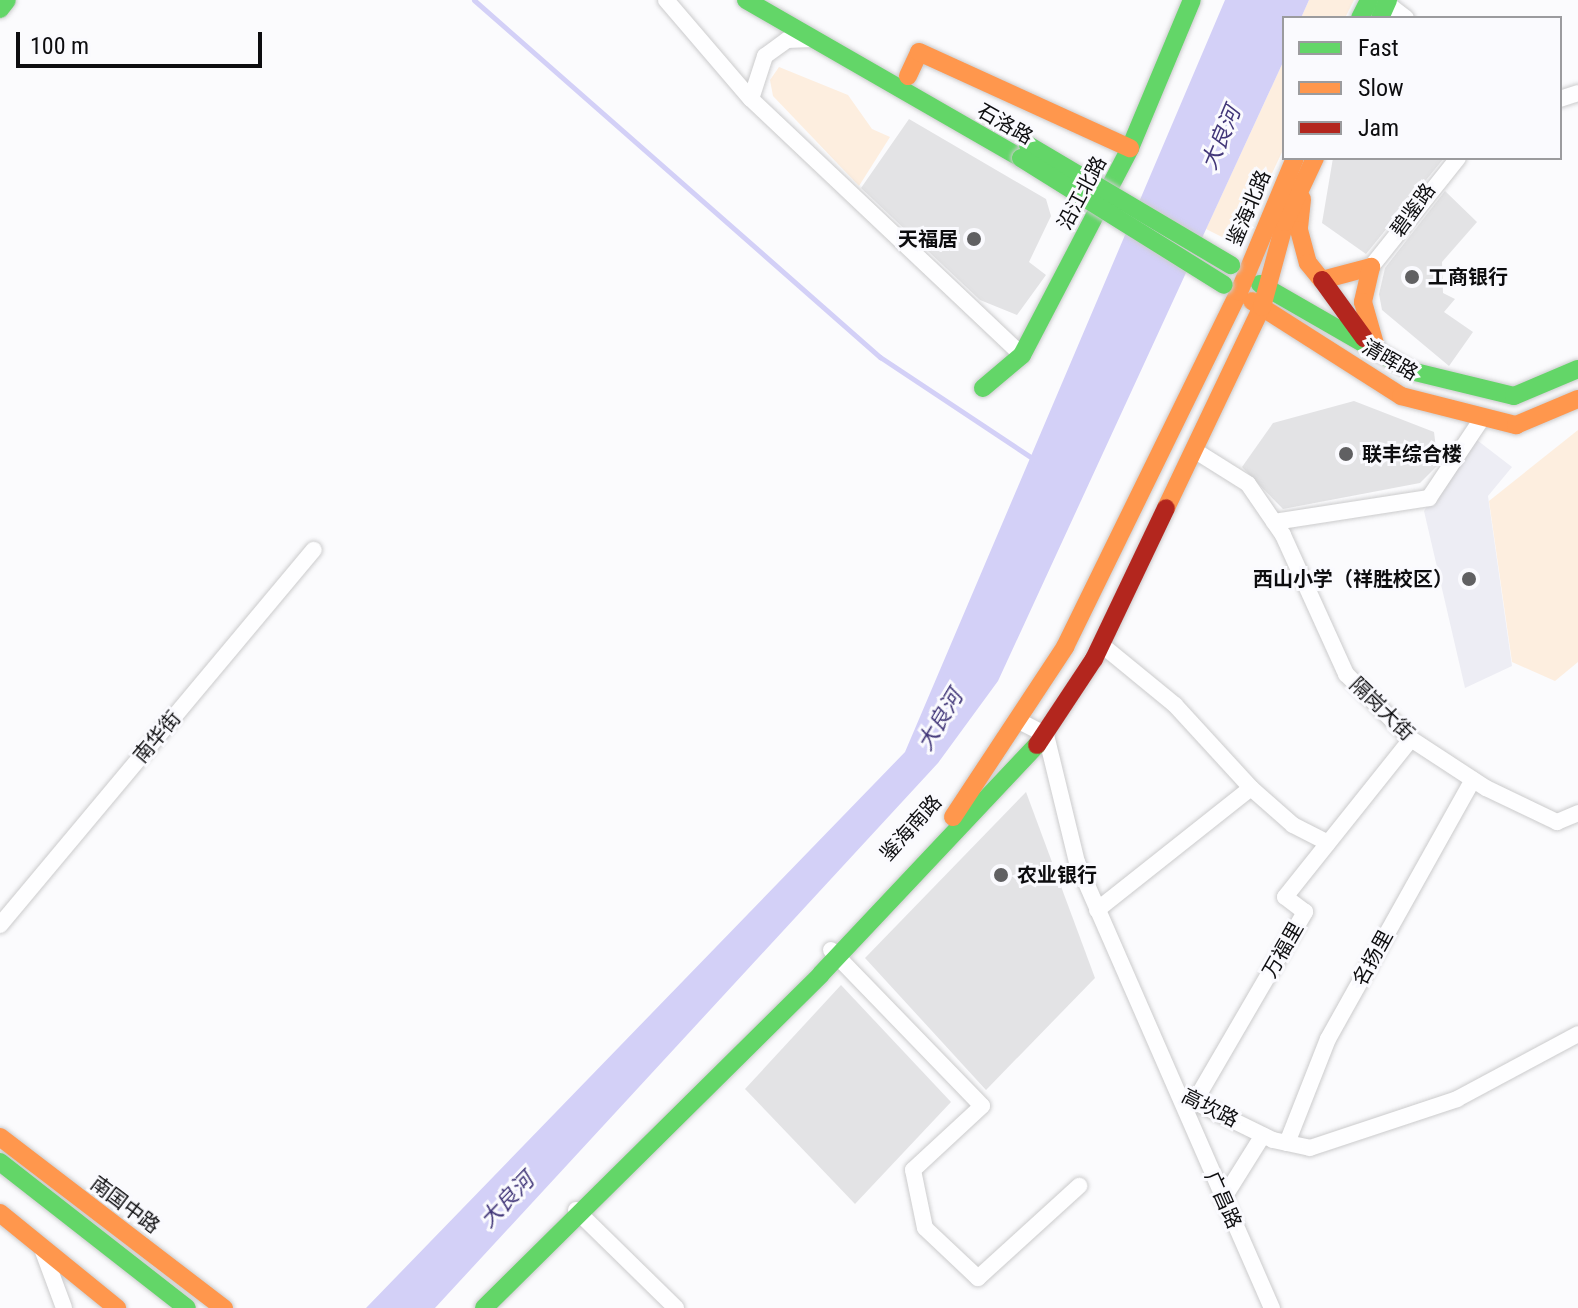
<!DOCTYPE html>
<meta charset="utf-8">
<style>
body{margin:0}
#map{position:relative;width:1578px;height:1308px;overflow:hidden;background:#fbfbfd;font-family:"Roboto Condensed","Noto Sans SC",sans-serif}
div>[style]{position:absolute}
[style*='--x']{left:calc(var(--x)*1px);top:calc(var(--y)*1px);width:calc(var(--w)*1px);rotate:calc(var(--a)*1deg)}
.built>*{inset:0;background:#ededf4}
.green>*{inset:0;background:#fdeedf}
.water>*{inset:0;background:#d3d0f7}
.stream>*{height:5px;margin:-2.5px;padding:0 2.5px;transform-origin:2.5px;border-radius:2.5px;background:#d3d0f7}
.building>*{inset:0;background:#e3e3e5}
.roads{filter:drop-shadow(0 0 2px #cbcbcc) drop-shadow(0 0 2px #cbcbcc)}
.street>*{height:16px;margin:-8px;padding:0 8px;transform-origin:8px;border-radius:8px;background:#fefeff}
.fast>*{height:18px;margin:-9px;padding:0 9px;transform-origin:9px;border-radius:9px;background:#63d668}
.slow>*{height:18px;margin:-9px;padding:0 9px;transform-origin:9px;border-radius:9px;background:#ff974d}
.jam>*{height:18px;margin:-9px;padding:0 9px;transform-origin:9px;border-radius:9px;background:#b3261e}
.bridges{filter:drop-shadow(0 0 2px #cbcbcc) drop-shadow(0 0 2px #cbcbcc)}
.fast-bridge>*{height:18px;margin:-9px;padding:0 9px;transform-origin:9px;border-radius:9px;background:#63d668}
.dots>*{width:22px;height:22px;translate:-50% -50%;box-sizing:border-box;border:4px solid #fafafe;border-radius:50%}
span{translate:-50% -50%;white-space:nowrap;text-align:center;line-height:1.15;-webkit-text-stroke:6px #fafafe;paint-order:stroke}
.street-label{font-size:20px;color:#0d0d0f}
.poi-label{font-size:20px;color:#0d0d0f;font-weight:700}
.right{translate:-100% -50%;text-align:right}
.left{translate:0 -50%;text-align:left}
.water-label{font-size:22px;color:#423779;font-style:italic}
.legend{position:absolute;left:1282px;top:16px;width:280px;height:144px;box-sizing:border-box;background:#fafafe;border:2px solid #9b9b9e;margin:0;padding:10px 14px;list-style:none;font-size:24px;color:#0d0d0f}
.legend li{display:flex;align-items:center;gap:16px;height:40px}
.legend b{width:40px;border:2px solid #9b9b9e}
.scale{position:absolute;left:16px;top:32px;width:246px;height:36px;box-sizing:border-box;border:4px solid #0d0d0f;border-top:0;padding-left:10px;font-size:24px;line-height:28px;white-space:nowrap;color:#0d0d0f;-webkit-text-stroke:6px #fafafe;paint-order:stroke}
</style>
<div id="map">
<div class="built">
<i style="clip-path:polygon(1473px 437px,1512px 467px,1488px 496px,1512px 666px,1465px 688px,1424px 511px)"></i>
</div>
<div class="green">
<i style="clip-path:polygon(1309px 0,1354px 0,1345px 18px,1301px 18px)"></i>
<i style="clip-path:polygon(1284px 60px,1284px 148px,1238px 245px,1206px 229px)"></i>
<i style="clip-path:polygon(779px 67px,848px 95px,872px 129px,890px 137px,859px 186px,773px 96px,770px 80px)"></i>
<i style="clip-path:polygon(1578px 430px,1578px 662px,1555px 681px,1512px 662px,1489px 501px)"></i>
</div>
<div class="water">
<i style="clip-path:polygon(1225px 0,1309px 0,1301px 18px,1284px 18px,1284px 60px,998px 681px,938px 763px,435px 1308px,366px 1308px,905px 752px)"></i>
</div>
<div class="stream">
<i style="--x:474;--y:0;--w:541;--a:41.33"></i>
<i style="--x:880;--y:357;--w:186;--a:33.6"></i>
</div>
<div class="building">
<i style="clip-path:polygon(909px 119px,1046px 199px,1051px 216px,1029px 262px,1046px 275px,1017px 315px,980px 300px,861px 188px)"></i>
<i style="clip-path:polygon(1333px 158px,1444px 158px,1366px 254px,1322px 223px)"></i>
<i style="clip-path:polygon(1445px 191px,1477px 222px,1442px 262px,1443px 293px,1455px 299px,1444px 312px,1473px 332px,1449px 366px,1382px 310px,1379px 294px,1385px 268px)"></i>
<i style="clip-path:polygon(1354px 401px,1434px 432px,1438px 465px,1420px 483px,1283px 509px,1242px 467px,1273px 423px)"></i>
<i style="clip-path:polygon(1026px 792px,1095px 978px,986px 1090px,865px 958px)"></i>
<i style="clip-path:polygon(841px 985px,951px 1102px,855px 1204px,745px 1089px)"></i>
</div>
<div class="roads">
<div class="street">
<i style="--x:666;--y:0;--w:130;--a:49.4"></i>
<i style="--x:1390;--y:6;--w:20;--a:37"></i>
<i style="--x:813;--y:39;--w:26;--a:178"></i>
<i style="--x:787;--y:40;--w:27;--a:144"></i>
<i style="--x:765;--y:56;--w:45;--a:108"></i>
<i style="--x:751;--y:99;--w:373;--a:43.4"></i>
<i style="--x:1560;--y:99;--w:19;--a:-18"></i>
<i style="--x:1371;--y:267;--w:139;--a:-51.4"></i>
<i style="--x:1194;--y:450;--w:64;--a:32.2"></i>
<i style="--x:1248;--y:484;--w:62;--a:55.5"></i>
<i style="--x:1283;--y:535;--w:153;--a:65.6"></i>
<i style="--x:1346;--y:674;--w:92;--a:45"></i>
<i style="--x:1411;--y:739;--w:90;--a:33.2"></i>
<i style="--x:1486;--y:788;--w:79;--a:25.6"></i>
<i style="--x:1557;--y:822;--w:23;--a:-23"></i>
<i style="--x:1274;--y:522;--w:157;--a:-8.8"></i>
<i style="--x:1429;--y:498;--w:97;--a:-56.3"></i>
<i style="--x:1103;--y:646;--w:93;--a:39.3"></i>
<i style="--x:1175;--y:705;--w:113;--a:47.5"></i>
<i style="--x:1019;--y:721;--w:30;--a:27"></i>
<i style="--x:1046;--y:735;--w:131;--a:76.3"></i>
<i style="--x:1077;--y:862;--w:487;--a:66.4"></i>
<i style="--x:1097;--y:910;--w:196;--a:-38.4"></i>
<i style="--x:1251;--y:788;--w:56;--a:41.4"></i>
<i style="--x:1293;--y:825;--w:39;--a:27"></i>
<i style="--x:0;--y:925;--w:489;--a:-50.1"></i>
<i style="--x:831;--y:950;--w:217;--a:45.9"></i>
<i style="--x:982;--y:1106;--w:94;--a:137.2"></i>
<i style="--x:913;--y:1170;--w:59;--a:78.3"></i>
<i style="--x:925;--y:1228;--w:73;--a:43.3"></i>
<i style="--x:978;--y:1278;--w:137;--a:-42.3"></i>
<i style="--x:1187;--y:1098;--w:96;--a:26"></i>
<i style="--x:1273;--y:1140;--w:38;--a:12"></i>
<i style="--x:1310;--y:1148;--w:155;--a:-18.4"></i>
<i style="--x:1457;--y:1099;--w:137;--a:-28.2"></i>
<i style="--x:1195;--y:1101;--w:219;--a:-59.8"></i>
<i style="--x:1305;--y:912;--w:25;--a:-143"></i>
<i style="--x:1285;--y:897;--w:202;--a:-51.4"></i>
<i style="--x:1287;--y:1143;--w:112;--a:-68.5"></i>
<i style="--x:1328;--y:1039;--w:297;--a:-60.8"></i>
<i style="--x:1223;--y:1199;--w:75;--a:-58"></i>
<i style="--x:576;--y:1210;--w:140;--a:44.4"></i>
<i style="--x:41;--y:1246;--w:66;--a:69.6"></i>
</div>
<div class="fast">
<i style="--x:746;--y:0;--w:317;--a:29.9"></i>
<i style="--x:0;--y:9;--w:11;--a:-52"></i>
<i style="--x:1360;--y:18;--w:20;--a:-63"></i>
<i style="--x:1380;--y:18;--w:20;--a:-66"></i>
<i style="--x:1260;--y:284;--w:174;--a:29.9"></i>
<i style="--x:1411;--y:371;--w:106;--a:13.6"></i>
<i style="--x:1514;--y:396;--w:69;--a:-22.9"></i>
<i style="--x:983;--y:388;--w:51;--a:-40.2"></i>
<i style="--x:1022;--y:355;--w:233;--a:-62.4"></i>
<i style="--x:1130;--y:148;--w:160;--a:-67.3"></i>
<i style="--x:0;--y:1162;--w:237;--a:38"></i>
<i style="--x:484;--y:1308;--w:474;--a:-44.7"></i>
<i style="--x:821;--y:974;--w:315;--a:-46.7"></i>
</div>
<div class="slow">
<i style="--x:908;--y:76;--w:26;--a:-65"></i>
<i style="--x:919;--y:52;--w:232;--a:24.5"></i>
<i style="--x:1302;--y:199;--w:31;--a:96"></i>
<i style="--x:1299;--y:230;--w:34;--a:75"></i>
<i style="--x:1308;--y:263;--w:22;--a:51"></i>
<i style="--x:1322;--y:280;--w:51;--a:-14.9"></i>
<i style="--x:1371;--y:267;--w:36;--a:103"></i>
<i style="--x:1363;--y:302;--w:44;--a:74.1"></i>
<i style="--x:1252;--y:301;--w:177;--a:32.5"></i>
<i style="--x:1401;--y:396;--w:119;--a:14.2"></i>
<i style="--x:1516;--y:425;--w:67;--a:-22.8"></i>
<i style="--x:1166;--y:508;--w:223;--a:-64.5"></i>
<i style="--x:1262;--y:307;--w:88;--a:-74.9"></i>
<i style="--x:1285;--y:222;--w:71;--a:-64.9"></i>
<i style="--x:953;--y:817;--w:204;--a:-56.6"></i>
<i style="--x:1065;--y:647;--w:395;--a:-63.9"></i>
<i style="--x:1239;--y:292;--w:145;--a:-67.3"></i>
<i style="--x:0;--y:1137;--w:282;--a:37.4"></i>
<i style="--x:0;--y:1213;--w:151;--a:39.1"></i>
</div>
<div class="jam">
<i style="--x:1322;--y:280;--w:72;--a:54.1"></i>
<i style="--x:1037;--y:745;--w:103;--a:-56.5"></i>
<i style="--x:1094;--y:659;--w:167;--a:-64.5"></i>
</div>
</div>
<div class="bridges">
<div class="fast-bridge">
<i style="--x:1028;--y:145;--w:236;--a:30.6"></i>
<i style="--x:1021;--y:158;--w:239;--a:32"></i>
</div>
</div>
<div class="dots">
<i style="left:974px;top:239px;background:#606062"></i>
<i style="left:1412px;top:277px;background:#606062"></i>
<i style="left:1346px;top:454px;background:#606062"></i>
<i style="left:1469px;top:579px;background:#606062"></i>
<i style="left:1001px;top:875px;background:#606062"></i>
</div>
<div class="street-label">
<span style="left:1005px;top:124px;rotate:30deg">石洛路</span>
<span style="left:1082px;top:193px;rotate:-62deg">沿江北路</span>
<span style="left:1249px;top:208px;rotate:-67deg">鉴海北路</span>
<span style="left:1413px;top:210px;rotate:-54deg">碧鉴路</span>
<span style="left:1390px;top:360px;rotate:30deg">清晖路</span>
<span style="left:1382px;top:709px;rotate:44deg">隔岗大街</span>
<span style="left:157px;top:737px;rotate:-50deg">南华街</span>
<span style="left:911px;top:828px;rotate:-48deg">鉴海南路</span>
<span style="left:1283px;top:950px;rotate:-60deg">万福里</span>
<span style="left:1373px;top:958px;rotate:-61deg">名扬里</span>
<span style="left:1210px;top:1108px;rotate:27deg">高坎路</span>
<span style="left:1223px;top:1200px;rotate:66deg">广昌路</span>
<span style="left:125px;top:1205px;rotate:37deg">南国中路</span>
</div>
<div class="poi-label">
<span class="right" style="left:958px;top:239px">天福居</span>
<span class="left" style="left:1428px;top:277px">工商银行</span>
<span class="left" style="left:1362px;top:454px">联丰综合楼</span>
<span class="right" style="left:1453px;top:579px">西山小学（祥胜校区）</span>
<span class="left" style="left:1017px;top:875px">农业银行</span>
</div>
<div class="water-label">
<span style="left:1221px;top:138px;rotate:-67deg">大良河</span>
<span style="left:940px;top:720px;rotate:-59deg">大良河</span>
<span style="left:507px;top:1200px;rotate:-46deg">大良河</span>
</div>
<ul class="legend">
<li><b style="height:10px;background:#63d668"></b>Fast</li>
<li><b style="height:10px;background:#ff974d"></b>Slow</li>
<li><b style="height:10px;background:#b3261e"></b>Jam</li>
</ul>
<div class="scale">100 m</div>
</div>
